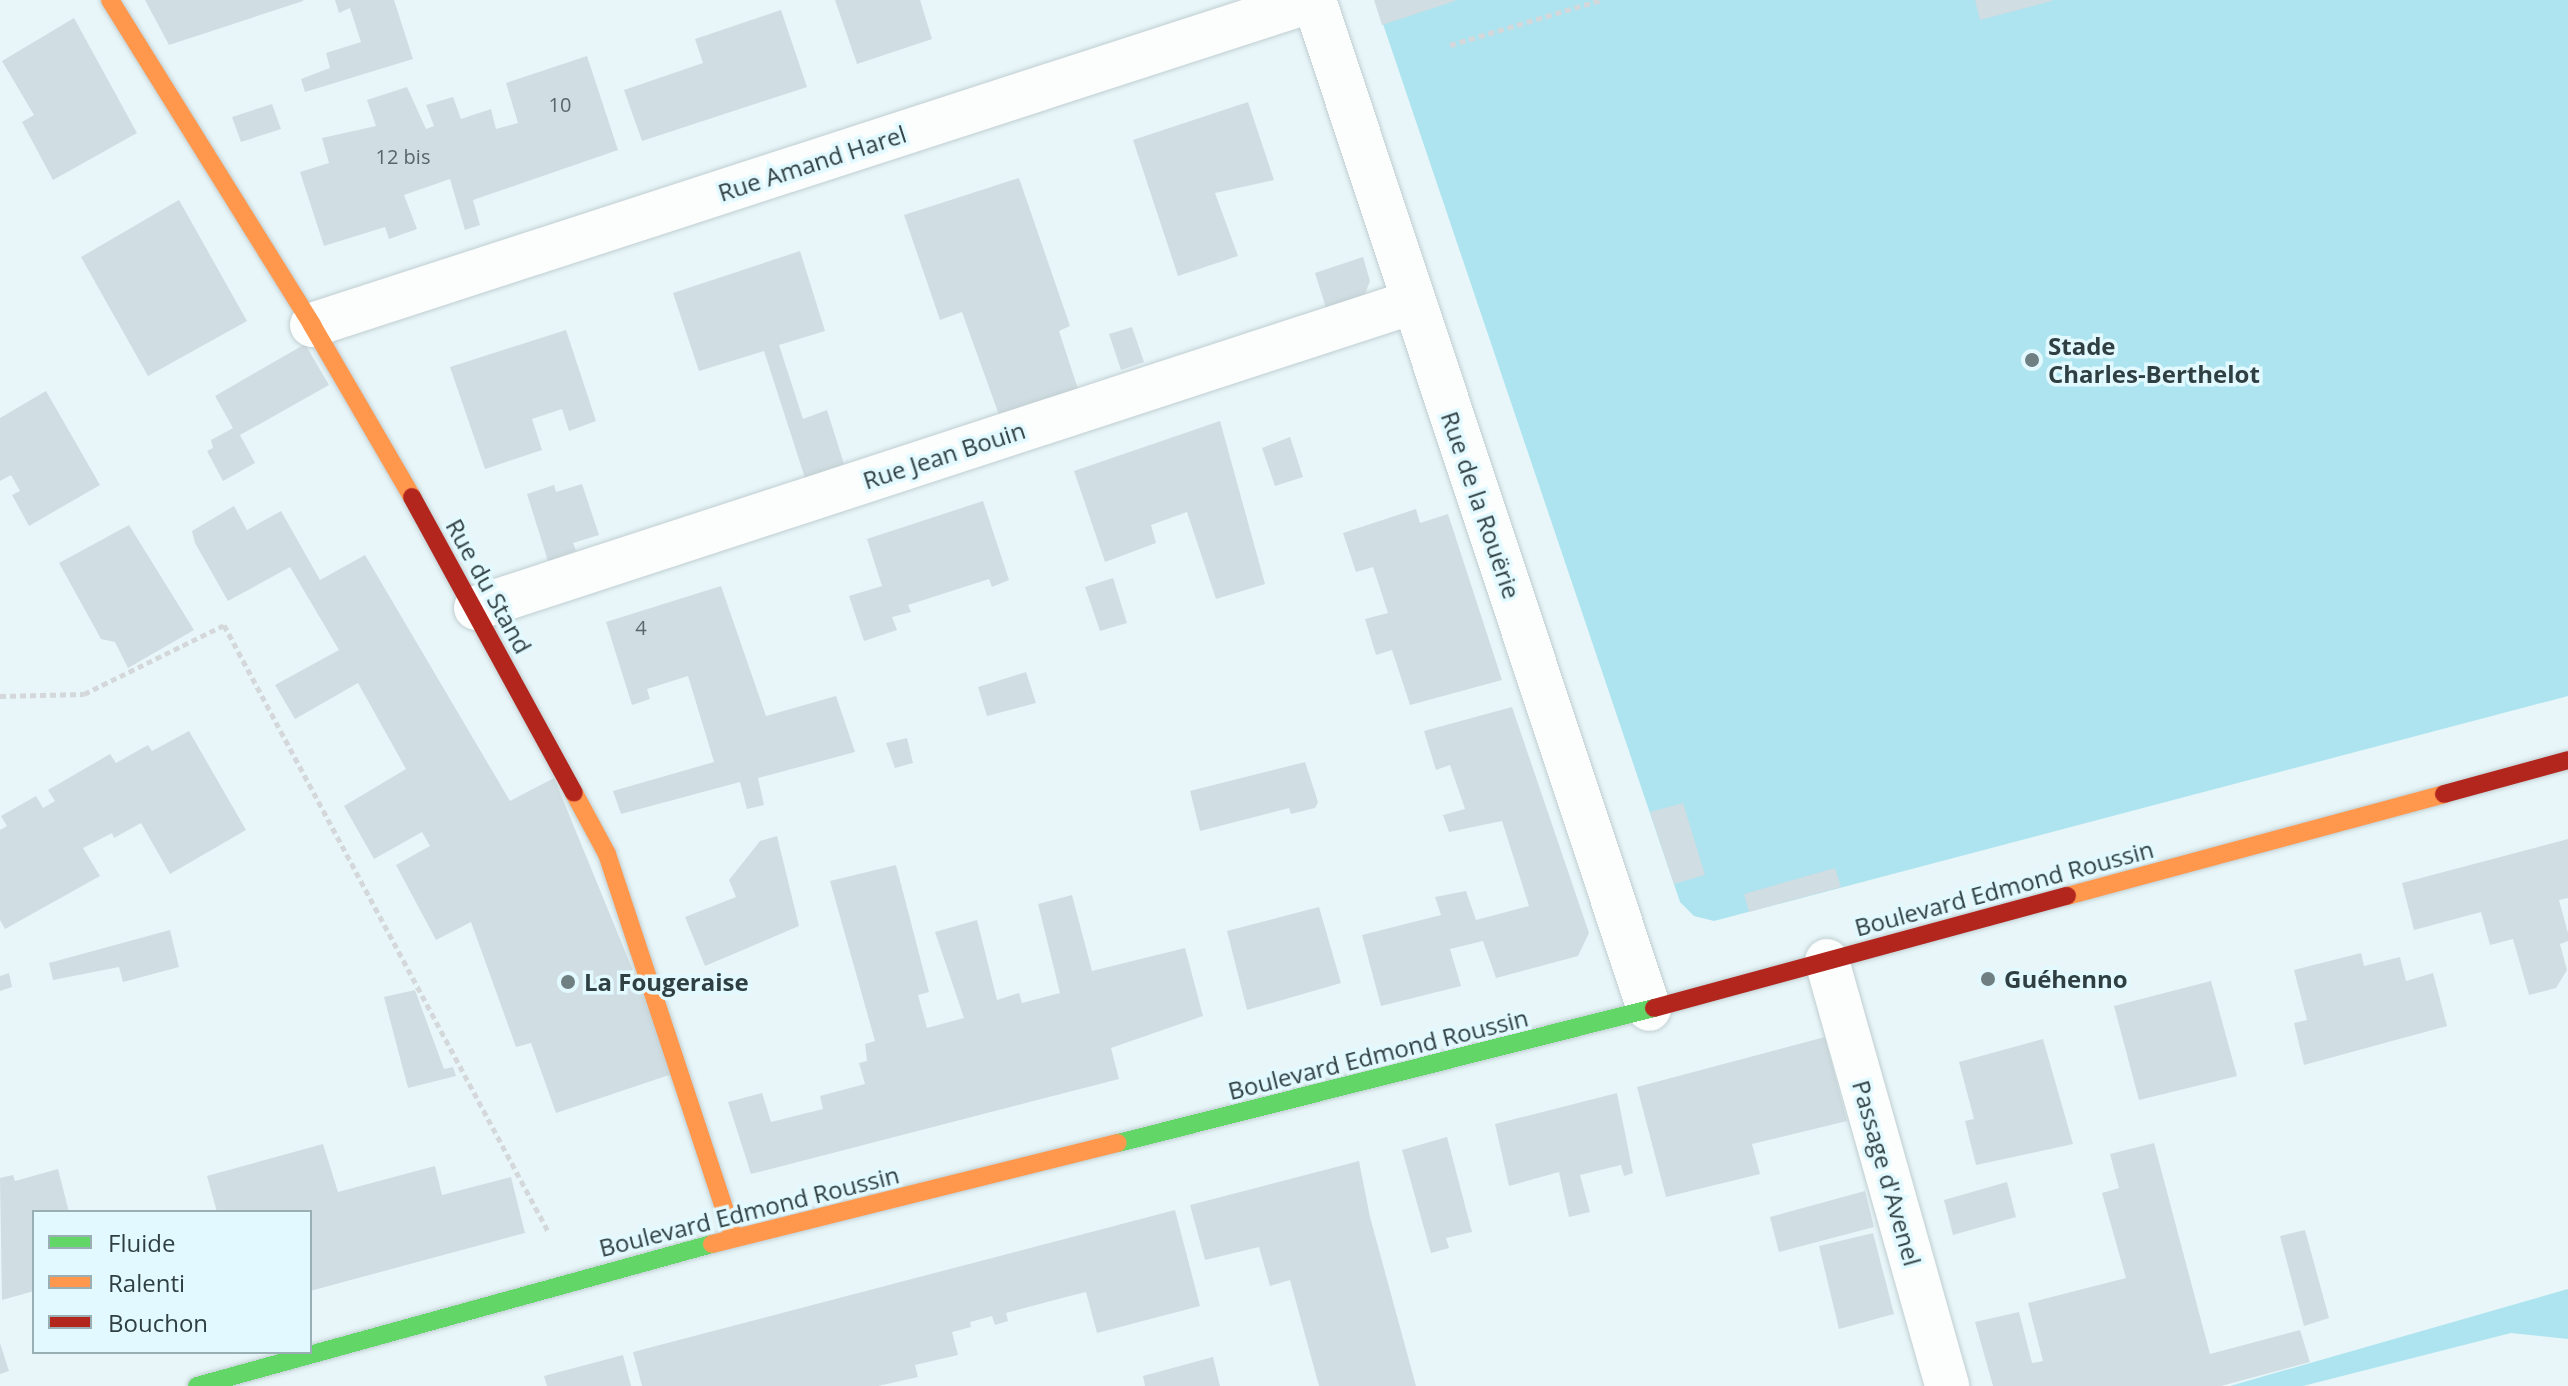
<!DOCTYPE html>
<meta charset="utf-8">
<style>
body{margin:0}
#map{position:relative;width:2568px;height:1386px;overflow:hidden;background:#e8f6f9;font-family:"Open Sans",sans-serif}
div>[style]{position:absolute}
[style*='--x']{left:calc(var(--x)*1px);top:calc(var(--y)*1px);width:calc(var(--w)*1px);rotate:calc(var(--a)*1deg)}
.green>*{inset:0;background:#ade4ef}
.building>*{inset:0;background:#d0dde2}
.path>*{height:5px;margin-top:-2.5px;transform-origin:0;background:repeating-linear-gradient(90deg,#d4d8da 0 6px,transparent 0 10px)}
.roads{filter:drop-shadow(0 0 2px #c0ced1) drop-shadow(0 0 2px #c0ced1)}
.street>*{height:44px;margin:-22px;padding:0 22px;transform-origin:22px;border-radius:22px;background:#fcfefe}
.fast>*{height:18px;margin:-9px;padding:0 9px;transform-origin:9px;border-radius:9px;background:#63d668}
.slow>*{height:18px;margin:-9px;padding:0 9px;transform-origin:9px;border-radius:9px;background:#ff974d}
.jam>*{height:18px;margin:-9px;padding:0 9px;transform-origin:9px;border-radius:9px;background:#b3261e}
.dots>*{width:22px;height:22px;translate:-50% -50%;box-sizing:border-box;border:4px solid #e2faff;border-radius:50%}
span{translate:-50% -50%;white-space:nowrap;text-align:center;line-height:1.15;-webkit-text-stroke:7px #e2faff;paint-order:stroke}
.number-label{font-size:20px;color:#58676b}
.number-label span{-webkit-text-stroke-width:0}
.street-label{font-size:24px;color:#2f3f42}
.poi-label{font-size:24px;color:#2f3f42;font-weight:700}
.left{translate:0 -50%;text-align:left}
.legend{position:absolute;left:32px;top:1210px;width:280px;height:144px;box-sizing:border-box;background:#e2faff;border:2px solid #9aafb3;margin:0;padding:10px 14px;list-style:none;font-size:24px;color:#2f3f42}
.legend li{display:flex;align-items:center;gap:16px;height:40px}
.legend b{width:40px;border:2px solid #9aafb3}
</style>
<div id="map">
<div class="green">
<i style="clip-path:polygon(1454px 0,2568px 0,2568px 696px,1714px 921px,1694px 916px,1680px 902px,1383px 24px)"></i>
<i style="clip-path:polygon(2568px 1289px,2568px 1339px,2511px 1333px,2303px 1386px,2230px 1386px)"></i>
</div>
<div class="building">
<i style="clip-path:polygon(145px 0,303px 0,303px 1px,169px 45px)"></i>
<i style="clip-path:polygon(335px 0,394px 0,413px 59px,305px 92px,301px 79px,330px 68px,326px 53px,361px 42px,350px 8px,339px 13px)"></i>
<i style="clip-path:polygon(835px 0,920px 0,932px 39px,857px 64px)"></i>
<i style="clip-path:polygon(1374px 0,1455px 0,1455px 1px,1382px 25px)"></i>
<i style="clip-path:polygon(1975px 0,2052px 0,2052px 1px,1980px 20px)"></i>
<i style="clip-path:polygon(781px 10px,807px 87px,642px 141px,624px 90px,703px 63px,695px 39px)"></i>
<i style="clip-path:polygon(74px 18px,137px 133px,53px 180px,22px 122px,34px 115px,2px 61px)"></i>
<i style="clip-path:polygon(587px 56px,618px 150px,473px 200px,480px 225px,465px 230px,450px 179px,404px 195px,417px 229px,389px 239px,385px 227px,324px 246px,300px 172px,329px 163px,322px 138px,376px 126px,367px 100px,407px 87px,426px 129px,434px 126px,426px 105px,453px 97px,461px 119px,491px 109px,496px 129px,518px 123px,506px 83px)"></i>
<i style="clip-path:polygon(1248px 102px,1274px 180px,1215px 193px,1238px 256px,1178px 276px,1133px 140px)"></i>
<i style="clip-path:polygon(272px 104px,281px 129px,241px 142px,232px 117px)"></i>
<i style="clip-path:polygon(1019px 178px,1070px 326px,1059px 331px,1078px 389px,999px 415px,962px 312px,940px 320px,904px 215px)"></i>
<i style="clip-path:polygon(179px 200px,247px 321px,148px 376px,81px 257px)"></i>
<i style="clip-path:polygon(800px 251px,825px 331px,779px 345px,803px 419px,827px 410px,844px 464px,805px 478px,764px 351px,699px 371px,673px 293px)"></i>
<i style="clip-path:polygon(1363px 257px,1370px 281px,1365px 294px,1326px 308px,1315px 273px)"></i>
<i style="clip-path:polygon(1132px 327px,1144px 362px,1121px 370px,1109px 334px)"></i>
<i style="clip-path:polygon(566px 330px,596px 421px,569px 431px,562px 409px,532px 419px,542px 450px,485px 469px,450px 367px)"></i>
<i style="clip-path:polygon(305px 344px,329px 385px,240px 435px,255px 463px,223px 481px,207px 451px,213px 448px,211px 440px,233px 428px,215px 396px)"></i>
<i style="clip-path:polygon(46px 391px,100px 485px,29px 526px,12px 495px,20px 491px,11px 475px,0 481px,0 418px)"></i>
<i style="clip-path:polygon(1220px 421px,1265px 584px,1216px 599px,1187px 512px,1151px 525px,1156px 543px,1105px 562px,1074px 471px)"></i>
<i style="clip-path:polygon(1290px 437px,1303px 477px,1275px 486px,1262px 448px)"></i>
<i style="clip-path:polygon(582px 484px,599px 535px,573px 543px,576px 551px,548px 561px,527px 494px,554px 485px,556px 492px)"></i>
<i style="clip-path:polygon(983px 501px,1009px 580px,992px 587px,989px 579px,908px 605px,911px 612px,892px 617px,897px 630px,864px 641px,849px 596px,882px 586px,867px 539px)"></i>
<i style="clip-path:polygon(234px 506px,247px 530px,281px 511px,320px 580px,365px 555px,510px 801px,554px 778px,675px 1073px,556px 1113px,531px 1043px,516px 1047px,471px 922px,436px 940px,396px 865px,430px 846px,422px 832px,374px 859px,344px 806px,406px 769px,358px 683px,295px 719px,275px 685px,339px 650px,290px 567px,228px 601px,195px 543px,192px 531px)"></i>
<i style="clip-path:polygon(1416px 509px,1420px 523px,1448px 514px,1502px 680px,1410px 705px,1392px 650px,1376px 655px,1365px 619px,1388px 613px,1373px 567px,1356px 572px,1343px 533px)"></i>
<i style="clip-path:polygon(129px 525px,194px 630px,128px 668px,115px 642px,101px 639px,59px 563px)"></i>
<i style="clip-path:polygon(1113px 578px,1127px 623px,1100px 631px,1085px 587px)"></i>
<i style="clip-path:polygon(721px 586px,766px 716px,836px 696px,855px 752px,758px 778px,764px 805px,747px 809px,740px 782px,621px 814px,613px 791px,714px 762px,688px 676px,647px 689px,650px 699px,632px 705px,606px 622px)"></i>
<i style="clip-path:polygon(1026px 672px,1036px 703px,987px 716px,978px 687px)"></i>
<i style="clip-path:polygon(1512px 707px,1589px 933px,1578px 956px,1496px 978px,1483px 941px,1450px 949px,1461px 986px,1381px 1006px,1362px 935px,1441px 915px,1435px 897px,1466px 891px,1476px 920px,1529px 906px,1502px 821px,1449px 832px,1443px 815px,1465px 809px,1450px 765px,1436px 770px,1424px 731px)"></i>
<i style="clip-path:polygon(189px 731px,246px 830px,170px 874px,141px 823px,114px 838px,112px 833px,83px 848px,100px 876px,5px 929px,0 920px,0 830px,7px 826px,1px 816px,36px 796px,43px 808px,55px 801px,48px 790px,110px 754px,116px 763px,148px 745px,152px 751px)"></i>
<i style="clip-path:polygon(907px 738px,913px 763px,895px 768px,886px 743px)"></i>
<i style="clip-path:polygon(1305px 762px,1318px 802px,1315px 808px,1291px 814px,1289px 808px,1200px 831px,1190px 791px)"></i>
<i style="clip-path:polygon(1683px 803px,1705px 875px,1674px 884px,1650px 812px)"></i>
<i style="clip-path:polygon(777px 836px,799px 926px,705px 966px,685px 917px,736px 897px,729px 880px,760px 841px)"></i>
<i style="clip-path:polygon(2568px 839px,2568px 898px,2559px 900px,2568px 933px,2568px 941px,2560px 944px,2567px 970px,2556px 988px,2529px 995px,2513px 939px,2490px 945px,2481px 912px,2414px 930px,2402px 883px)"></i>
<i style="clip-path:polygon(896px 865px,929px 992px,918px 995px,927px 1028px,964px 1018px,935px 932px,977px 920px,997px 1000px,1019px 993px,1022px 1003px,1060px 993px,1038px 904px,1072px 895px,1092px 971px,1185px 948px,1203px 1016px,1111px 1048px,1119px 1079px,751px 1174px,728px 1102px,762px 1093px,771px 1122px,823px 1109px,820px 1096px,865px 1084px,859px 1063px,867px 1061px,865px 1044px,875px 1041px,830px 881px)"></i>
<i style="clip-path:polygon(1835px 868px,1841px 887px,1749px 912px,1744px 894px)"></i>
<i style="clip-path:polygon(1319px 907px,1341px 983px,1247px 1010px,1227px 931px)"></i>
<i style="clip-path:polygon(170px 930px,179px 967px,123px 982px,119px 967px,53px 980px,49px 963px)"></i>
<i style="clip-path:polygon(2361px 953px,2364px 966px,2400px 957px,2406px 981px,2433px 973px,2447px 1026px,2304px 1065px,2294px 1023px,2307px 1020px,2294px 970px)"></i>
<i style="clip-path:polygon(9px 973px,12px 987px,0 991px,0 976px)"></i>
<i style="clip-path:polygon(2211px 981px,2237px 1076px,2139px 1100px,2114px 1006px)"></i>
<i style="clip-path:polygon(415px 990px,444px 1069px,453px 1067px,456px 1076px,408px 1088px,384px 997px)"></i>
<i style="clip-path:polygon(1825px 1037px,1847px 1121px,1752px 1144px,1760px 1174px,1666px 1197px,1637px 1087px)"></i>
<i style="clip-path:polygon(2043px 1039px,2073px 1144px,1976px 1165px,1965px 1121px,1974px 1119px,1959px 1062px)"></i>
<i style="clip-path:polygon(1617px 1093px,1633px 1173px,1624px 1176px,1621px 1165px,1580px 1175px,1590px 1212px,1569px 1217px,1559px 1172px,1509px 1186px,1495px 1124px)"></i>
<i style="clip-path:polygon(1447px 1137px,1472px 1232px,1446px 1238px,1449px 1248px,1431px 1253px,1402px 1150px)"></i>
<i style="clip-path:polygon(2154px 1143px,2210px 1354px,2300px 1330px,2310px 1362px,2221px 1386px,1993px 1386px,1975px 1322px,2019px 1312px,2032px 1363px,2043px 1361px,2028px 1303px,2126px 1278px,2102px 1193px,2119px 1188px,2110px 1154px)"></i>
<i style="clip-path:polygon(323px 1144px,338px 1192px,435px 1166px,442px 1195px,511px 1177px,525px 1233px,310px 1291px,310px 1212px,217px 1212px,207px 1176px)"></i>
<i style="clip-path:polygon(1359px 1161px,1370px 1217px,1416px 1386px,1319px 1386px,1290px 1280px,1270px 1286px,1259px 1247px,1205px 1260px,1190px 1205px)"></i>
<i style="clip-path:polygon(58px 1169px,69px 1212px,34px 1212px,34px 1291px,2px 1300px,0 1178px,13px 1175px,15px 1181px)"></i>
<i style="clip-path:polygon(2007px 1182px,2016px 1217px,1953px 1235px,1944px 1200px)"></i>
<i style="clip-path:polygon(1865px 1191px,1874px 1227px,1779px 1252px,1770px 1217px)"></i>
<i style="clip-path:polygon(1175px 1210px,1200px 1306px,1097px 1333px,1086px 1292px,1066px 1297px,1006px 1313px,1008px 1321px,995px 1325px,992px 1316px,970px 1322px,971px 1327px,952px 1332px,958px 1355px,915px 1365px,918px 1377px,878px 1386px,642px 1386px,633px 1352px)"></i>
<i style="clip-path:polygon(2305px 1230px,2329px 1318px,2304px 1326px,2280px 1236px)"></i>
<i style="clip-path:polygon(1873px 1233px,1894px 1314px,1839px 1329px,1819px 1246px)"></i>
<i style="clip-path:polygon(0 1343px,9px 1371px,0 1374px)"></i>
<i style="clip-path:polygon(623px 1355px,631px 1386px,547px 1386px,544px 1376px)"></i>
<i style="clip-path:polygon(1213px 1357px,1220px 1386px,1145px 1386px,1143px 1376px)"></i>
</div>
<div class="path">
<i style="--x:1450;--y:45;--w:158;--a:-16.6"></i>
<i style="--x:0;--y:696;--w:84;--a:-1.4"></i>
<i style="--x:84;--y:694;--w:156;--a:-26.2"></i>
<i style="--x:224;--y:625;--w:689;--a:61.87"></i>
</div>
<div class="roads">
<div class="street">
<i style="--x:1314;--y:0;--w:1063;--a:71.63"></i>
<i style="--x:312;--y:325;--w:1052;--a:-17.99"></i>
<i style="--x:476;--y:608;--w:986;--a:-18.09"></i>
<i style="--x:1827;--y:961;--w:442;--a:74.2"></i>
</div>
<div class="fast">
<i style="--x:1118;--y:1143;--w:553;--a:-14.14"></i>
<i style="--x:197;--y:1386;--w:534;--a:-15.42"></i>
</div>
<div class="slow">
<i style="--x:110;--y:0;--w:383;--a:58.1"></i>
<i style="--x:312;--y:325;--w:199;--a:59.8"></i>
<i style="--x:574;--y:793;--w:69;--a:61.6"></i>
<i style="--x:607;--y:854;--w:404;--a:71.7"></i>
<i style="--x:2067;--y:896;--w:391;--a:-15.1"></i>
<i style="--x:712;--y:1244;--w:418;--a:-14"></i>
</div>
<div class="jam">
<i style="--x:412;--y:497;--w:337;--a:61.3"></i>
<i style="--x:2444;--y:794;--w:129;--a:-15.3"></i>
<i style="--x:1654;--y:1008;--w:428;--a:-15.2"></i>
</div>
</div>
<div class="dots">
<i style="left:2032px;top:360px;background:#707f82"></i>
<i style="left:1988px;top:979px;background:#707f82"></i>
<i style="left:568px;top:982px;background:#707f82"></i>
</div>
<div class="number-label">
<span style="left:560px;top:104px">10</span>
<span style="left:403px;top:156px">12 bis</span>
<span style="left:641px;top:627px">4</span>
</div>
<div class="street-label">
<span style="left:812px;top:163px;rotate:-18deg">Rue Amand Harel</span>
<span style="left:944px;top:455px;rotate:-18deg">Rue Jean Bouin</span>
<span style="left:1481px;top:505px;rotate:71deg">Rue de la Rouërie</span>
<span style="left:489px;top:586px;rotate:61deg">Rue du Stand</span>
<span style="left:2004px;top:888px;rotate:-15deg">Boulevard Edmond Roussin</span>
<span style="left:1378px;top:1054px;rotate:-14deg">Boulevard Edmond Roussin</span>
<span style="left:1887px;top:1173px;rotate:74deg">Passage d'Avenel</span>
<span style="left:749px;top:1211px;rotate:-14deg">Boulevard Edmond Roussin</span>
</div>
<div class="poi-label">
<span class="left" style="left:2048px;top:360px">Stade<br>Charles-Berthelot</span>
<span class="left" style="left:2004px;top:979px">Guéhenno</span>
<span class="left" style="left:584px;top:982px">La Fougeraise</span>
</div>
<ul class="legend">
<li><b style="height:10px;background:#63d668"></b>Fluide</li>
<li><b style="height:10px;background:#ff974d"></b>Ralenti</li>
<li><b style="height:10px;background:#b3261e"></b>Bouchon</li>
</ul>
</div>
